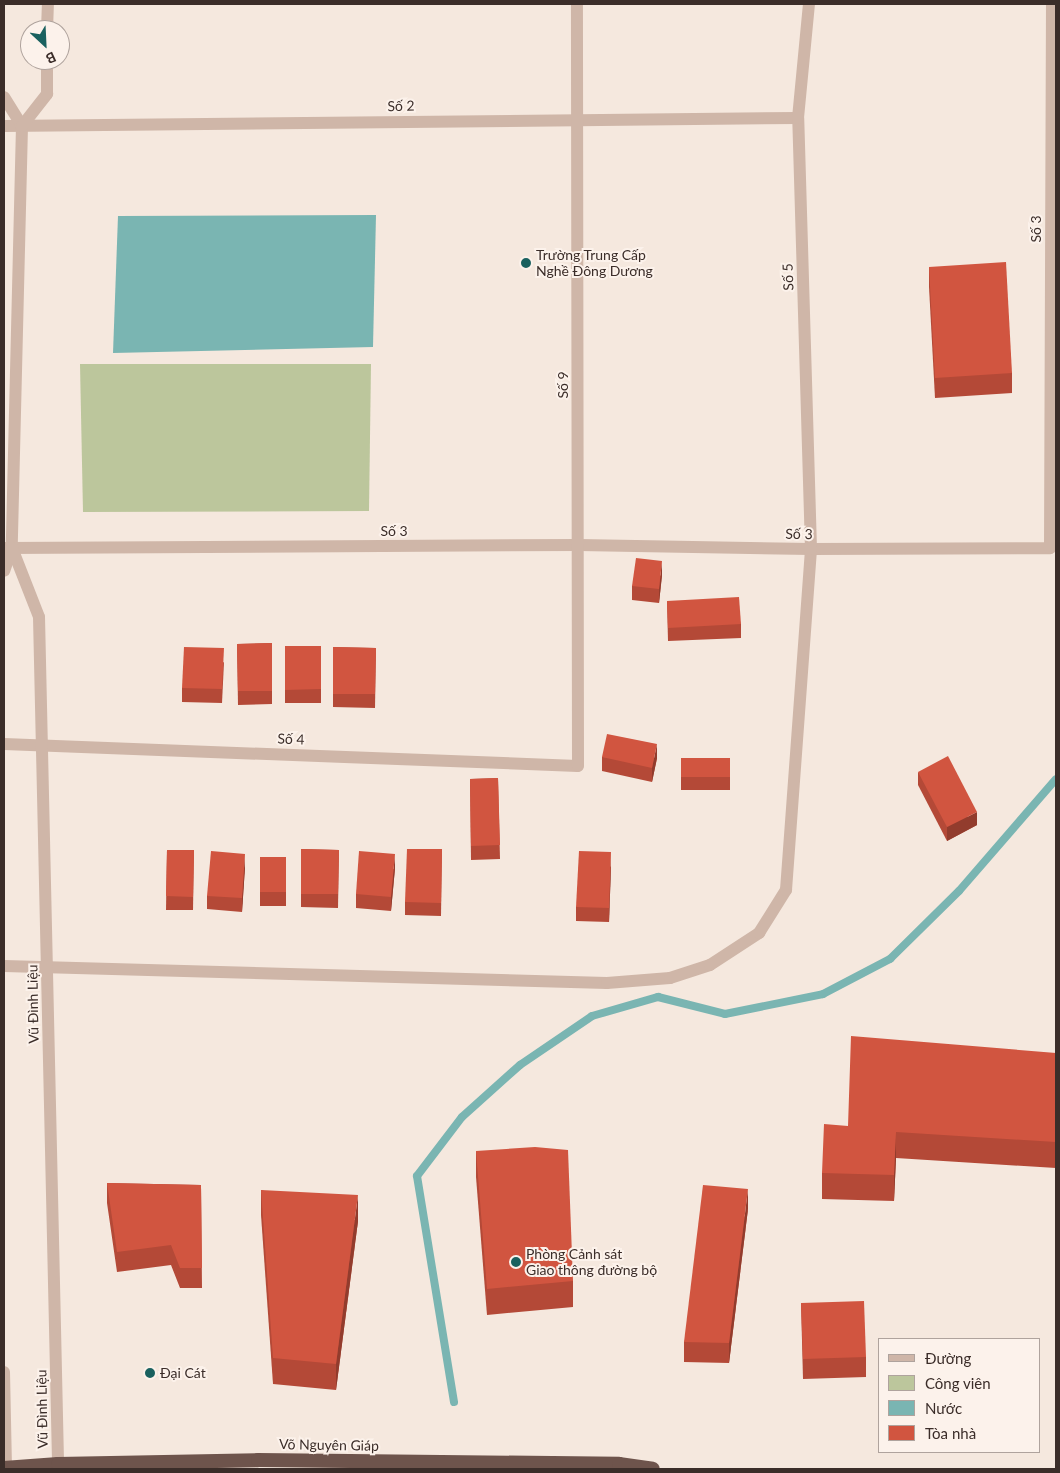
<!DOCTYPE html>
<meta charset="utf-8">
<style>
body{margin:0}
#map{position:relative;width:1060px;height:1473px;overflow:hidden;background:#f5e8de;font-family:Lato,sans-serif}
div>[style]{position:absolute}
[style*='--x']{left:calc(var(--x)*1px);top:calc(var(--y)*1px);width:calc(var(--w)*1px);rotate:calc(var(--a)*1deg)}
.green>*{inset:0;background:#bcc69c}
.water>*{inset:0;background:#7ab5b2}
.stream>*{height:8px;margin:-4px;padding:0 4px;transform-origin:4px;border-radius:4px;background:#7ab5b2}
.minor>*{height:12px;margin:-6px;padding:0 6px;transform-origin:6px;border-radius:6px;background:#cfb6a8}
.tertiary>*{height:12px;margin:-6px;padding:0 6px;transform-origin:6px;border-radius:6px;background:#cfb6a8}
.trunk>*{height:14px;margin:-7px;padding:0 7px;transform-origin:7px;border-radius:7px;background:#6e544c}
.wall>*{inset:0;background:#b44937}
.shaded-wall>*{inset:0;background:#923c2d}
.building>*{inset:0;background:#d15540}
.dots>*{width:14px;height:14px;translate:-50% -50%;box-sizing:border-box;border:2px solid #fcf2eb;border-radius:50%}
span{translate:-50% -50%;white-space:nowrap;text-align:center;line-height:1.15;-webkit-text-stroke:4px #fcf2eb;paint-order:stroke}
.street-label{font-size:14px;color:#3b2d29}
.poi-label{font-size:14px;color:#3b2d29}
.left{translate:0 -50%;text-align:left}
.frame{position:absolute;inset:0;border:5px solid #3b2d29;pointer-events:none}
.legend{position:absolute;left:878px;top:1338px;width:162px;height:115px;box-sizing:border-box;background:#fcf2eb;border:1px solid #afa39d;margin:0;padding:6px 9px;list-style:none;font-size:15px;color:#3b2d29}
.legend li{display:flex;align-items:center;gap:10px;height:25px}
.legend b{width:25px;border:1px solid #afa39d}
.north{position:absolute;left:20px;top:20px;width:50px;height:50px;box-sizing:border-box;background:#fcf2eb;border:1px solid #afa39d;border-radius:50%;rotate:155deg;font-size:14px;font-weight:700;line-height:20px;text-align:center;color:#3b2d29}
.north::after{content:'';display:block;margin:auto;width:18px;height:22px;background:#1a615f;clip-path:polygon(50% 0,100% 100%,50% 72%,0 100%)}
</style>
<div id="map">
<div class="green">
<i style="clip-path:polygon(80px 364px,371px 364px,369px 511px,83px 512px)"></i>
</div>
<div class="water">
<i style="clip-path:polygon(376px 215px,373px 347px,113px 353px,118px 216px)"></i>
</div>
<div class="stream">
<i style="--x:454;--y:1402;--w:229;--a:-99.3"></i>
<i style="--x:417;--y:1176;--w:74;--a:-52.7"></i>
<i style="--x:462;--y:1117;--w:78;--a:-41.9"></i>
<i style="--x:520;--y:1065;--w:87;--a:-34.2"></i>
<i style="--x:592;--y:1016;--w:69;--a:-16.1"></i>
<i style="--x:658;--y:997;--w:69;--a:14.2"></i>
<i style="--x:725;--y:1014;--w:100;--a:-11.5"></i>
<i style="--x:823;--y:994;--w:76;--a:-27.6"></i>
<i style="--x:890;--y:959;--w:97;--a:-44.6"></i>
<i style="--x:959;--y:891;--w:148;--a:-49.1"></i>
</div>
<div class="minor">
<i style="--x:4;--y:126;--w:794;--a:-0.58"></i>
<i style="--x:4;--y:548;--w:575;--a:-0.3"></i>
<i style="--x:579;--y:545;--w:232;--a:1"></i>
<i style="--x:811;--y:549;--w:239;--a:-0.2"></i>
<i style="--x:1050;--y:548;--w:544;--a:-89.79"></i>
<i style="--x:4;--y:744;--w:574;--a:2.19"></i>
<i style="--x:578;--y:766;--w:762;--a:-90.08"></i>
<i style="--x:4;--y:966;--w:603;--a:1.61"></i>
<i style="--x:607;--y:983;--w:63;--a:-4.5"></i>
<i style="--x:670;--y:978;--w:42;--a:-18"></i>
<i style="--x:710;--y:965;--w:59;--a:-33.1"></i>
<i style="--x:759;--y:933;--w:51;--a:-57.9"></i>
<i style="--x:786;--y:890;--w:342;--a:-85.8"></i>
<i style="--x:811;--y:549;--w:431;--a:-91.7"></i>
<i style="--x:798;--y:118;--w:115;--a:-84.5"></i>
</div>
<div class="tertiary">
<i style="--x:47;--y:30;--w:26;--a:-88"></i>
<i style="--x:4;--y:97;--w:34;--a:58"></i>
<i style="--x:22;--y:126;--w:422;--a:91.4"></i>
<i style="--x:12;--y:548;--w:24;--a:109"></i>
<i style="--x:22;--y:126;--w:41;--a:-52"></i>
<i style="--x:47;--y:94;--w:34;--a:-90"></i>
<i style="--x:12;--y:548;--w:74;--a:68.6"></i>
<i style="--x:39;--y:617;--w:847;--a:88.71"></i>
<i style="--x:4;--y:1372;--w:96;--a:88.8"></i>
</div>
<div class="trunk">
<i style="--x:4;--y:1468;--w:54;--a:-4.2"></i>
<i style="--x:58;--y:1464;--w:200;--a:-1.1"></i>
<i style="--x:258;--y:1460;--w:361;--a:0.6"></i>
<i style="--x:619;--y:1464;--w:34;--a:8"></i>
</div>
<div class="wall">
<i style="clip-path:polygon(929px 267px,1012px 373px,1012px 393px,935px 398px,929px 287px)"></i>
<i style="clip-path:polygon(662px 575px,659px 603px,632px 600px,632px 586px)"></i>
<i style="clip-path:polygon(667px 601px,741px 624px,741px 638px,668px 641px)"></i>
<i style="clip-path:polygon(272px 643px,272px 704px,238px 705px,237px 644px)"></i>
<i style="clip-path:polygon(285px 646px,321px 646px,321px 703px,285px 703px)"></i>
<i style="clip-path:polygon(333px 647px,376px 648px,375px 708px,333px 707px)"></i>
<i style="clip-path:polygon(224px 662px,222px 703px,182px 702px,182px 688px)"></i>
<i style="clip-path:polygon(602px 757px,657px 758px,652px 782px,602px 771px)"></i>
<i style="clip-path:polygon(681px 758px,730px 758px,730px 790px,681px 790px)"></i>
<i style="clip-path:polygon(918px 772px,977px 825px,947px 841px,918px 785px)"></i>
<i style="clip-path:polygon(498px 778px,500px 859px,471px 860px,470px 779px)"></i>
<i style="clip-path:polygon(301px 849px,339px 850px,338px 908px,301px 907px)"></i>
<i style="clip-path:polygon(442px 849px,441px 916px,405px 915px,405px 902px)"></i>
<i style="clip-path:polygon(167px 850px,194px 850px,193px 910px,166px 910px)"></i>
<i style="clip-path:polygon(260px 857px,286px 857px,286px 906px,260px 906px)"></i>
<i style="clip-path:polygon(611px 866px,609px 922px,576px 921px,576px 907px)"></i>
<i style="clip-path:polygon(245px 867px,242px 912px,207px 909px,207px 896px)"></i>
<i style="clip-path:polygon(395px 868px,391px 911px,356px 908px,356px 894px)"></i>
<i style="clip-path:polygon(1056px 1053px,1056px 1168px,896px 1158px,894px 1201px,822px 1199px,822px 1173px,848px 1126px)"></i>
<i style="clip-path:polygon(476px 1151px,573px 1281px,573px 1307px,487px 1315px,476px 1177px)"></i>
<i style="clip-path:polygon(107px 1183px,201px 1185px,202px 1288px,180px 1288px,171px 1265px,117px 1272px,107px 1203px)"></i>
<i style="clip-path:polygon(261px 1190px,358px 1221px,336px 1390px,273px 1384px,261px 1215px)"></i>
<i style="clip-path:polygon(748px 1209px,729px 1363px,684px 1362px,684px 1342px)"></i>
<i style="clip-path:polygon(801px 1303px,866px 1357px,866px 1377px,803px 1379px)"></i>
</div>
<div class="shaded-wall">
<i style="clip-path:polygon(662px 561px,662px 575px,659px 603px,659px 589px)"></i>
<i style="clip-path:polygon(657px 744px,657px 758px,652px 782px,652px 768px)"></i>
<i style="clip-path:polygon(977px 812px,977px 825px,947px 841px,947px 827px)"></i>
<i style="clip-path:polygon(611px 852px,611px 866px,609px 922px,609px 908px)"></i>
<i style="clip-path:polygon(245px 854px,245px 867px,242px 912px,242px 898px)"></i>
<i style="clip-path:polygon(395px 854px,395px 868px,391px 911px,391px 897px)"></i>
<i style="clip-path:polygon(896px 1132px,896px 1158px,894px 1201px,894px 1175px)"></i>
<i style="clip-path:polygon(748px 1189px,748px 1209px,729px 1363px,729px 1343px)"></i>
<i style="clip-path:polygon(358px 1195px,358px 1221px,336px 1390px,336px 1364px)"></i>
</div>
<div class="building">
<i style="clip-path:polygon(1006px 262px,1012px 373px,935px 378px,929px 267px)"></i>
<i style="clip-path:polygon(636px 558px,662px 561px,659px 589px,632px 586px)"></i>
<i style="clip-path:polygon(739px 597px,741px 624px,668px 628px,667px 601px)"></i>
<i style="clip-path:polygon(272px 643px,272px 691px,238px 691px,237px 644px)"></i>
<i style="clip-path:polygon(285px 646px,321px 646px,321px 689px,285px 690px)"></i>
<i style="clip-path:polygon(184px 647px,224px 648px,222px 689px,182px 688px)"></i>
<i style="clip-path:polygon(333px 647px,376px 648px,375px 694px,333px 694px)"></i>
<i style="clip-path:polygon(607px 734px,657px 744px,652px 768px,602px 757px)"></i>
<i style="clip-path:polygon(948px 756px,977px 812px,947px 827px,918px 772px)"></i>
<i style="clip-path:polygon(681px 758px,730px 758px,730px 777px,681px 777px)"></i>
<i style="clip-path:polygon(498px 778px,500px 845px,471px 846px,470px 779px)"></i>
<i style="clip-path:polygon(301px 849px,339px 850px,338px 894px,301px 894px)"></i>
<i style="clip-path:polygon(407px 849px,442px 849px,441px 903px,405px 902px)"></i>
<i style="clip-path:polygon(167px 850px,194px 850px,193px 897px,166px 896px)"></i>
<i style="clip-path:polygon(211px 851px,245px 854px,242px 898px,207px 896px)"></i>
<i style="clip-path:polygon(359px 851px,395px 854px,391px 897px,356px 894px)"></i>
<i style="clip-path:polygon(579px 851px,611px 852px,609px 908px,576px 907px)"></i>
<i style="clip-path:polygon(260px 857px,286px 857px,286px 892px,260px 892px)"></i>
<i style="clip-path:polygon(851px 1036px,1056px 1053px,1056px 1142px,896px 1132px,894px 1175px,822px 1173px,824px 1124px,848px 1126px)"></i>
<i style="clip-path:polygon(535px 1147px,568px 1150px,573px 1281px,487px 1289px,476px 1151px)"></i>
<i style="clip-path:polygon(107px 1183px,201px 1185px,202px 1268px,180px 1268px,171px 1245px,117px 1252px)"></i>
<i style="clip-path:polygon(703px 1185px,748px 1189px,729px 1343px,684px 1342px)"></i>
<i style="clip-path:polygon(261px 1190px,358px 1195px,336px 1364px,273px 1358px)"></i>
<i style="clip-path:polygon(864px 1301px,866px 1357px,803px 1359px,801px 1303px)"></i>
</div>
<div class="dots">
<i style="left:526px;top:263px;background:#1a615f"></i>
<i style="left:516px;top:1262px;background:#1a615f"></i>
<i style="left:150px;top:1373px;background:#1a615f"></i>
</div>
<div class="street-label">
<span style="left:401px;top:106px;rotate:-1deg">Số 2</span>
<span style="left:1036px;top:229px;rotate:-90deg">Số 3</span>
<span style="left:788px;top:277px;rotate:-92deg">Số 5</span>
<span style="left:563px;top:385px;rotate:-90deg">Số 9</span>
<span style="left:394px;top:531px">Số 3</span>
<span style="left:799px;top:534px;rotate:1deg">Số 3</span>
<span style="left:291px;top:739px;rotate:2deg">Số 4</span>
<span style="left:33px;top:1004px;rotate:-91deg">Vũ Đình Liệu</span>
<span style="left:42px;top:1409px;rotate:-91deg">Vũ Đình Liệu</span>
<span style="left:329px;top:1445px;rotate:1deg">Võ Nguyên Giáp</span>
</div>
<div class="poi-label">
<span class="left" style="left:536px;top:263px">Trường Trung Cấp<br>Nghề Đông Dương</span>
<span class="left" style="left:526px;top:1262px">Phòng Cảnh sát<br>Giao thông đường bộ</span>
<span class="left" style="left:160px;top:1373px">Đại Cát</span>
</div>
<div class="frame"></div>
<ul class="legend">
<li><b style="height:6px;background:#cfb6a8"></b>Đường</li>
<li><b style="height:14px;background:#bcc69c"></b>Công viên</li>
<li><b style="height:14px;background:#7ab5b2"></b>Nước</li>
<li><b style="height:14px;background:#d15540"></b>Tòa nhà</li>
</ul>
<div class="north">B</div>
</div>
